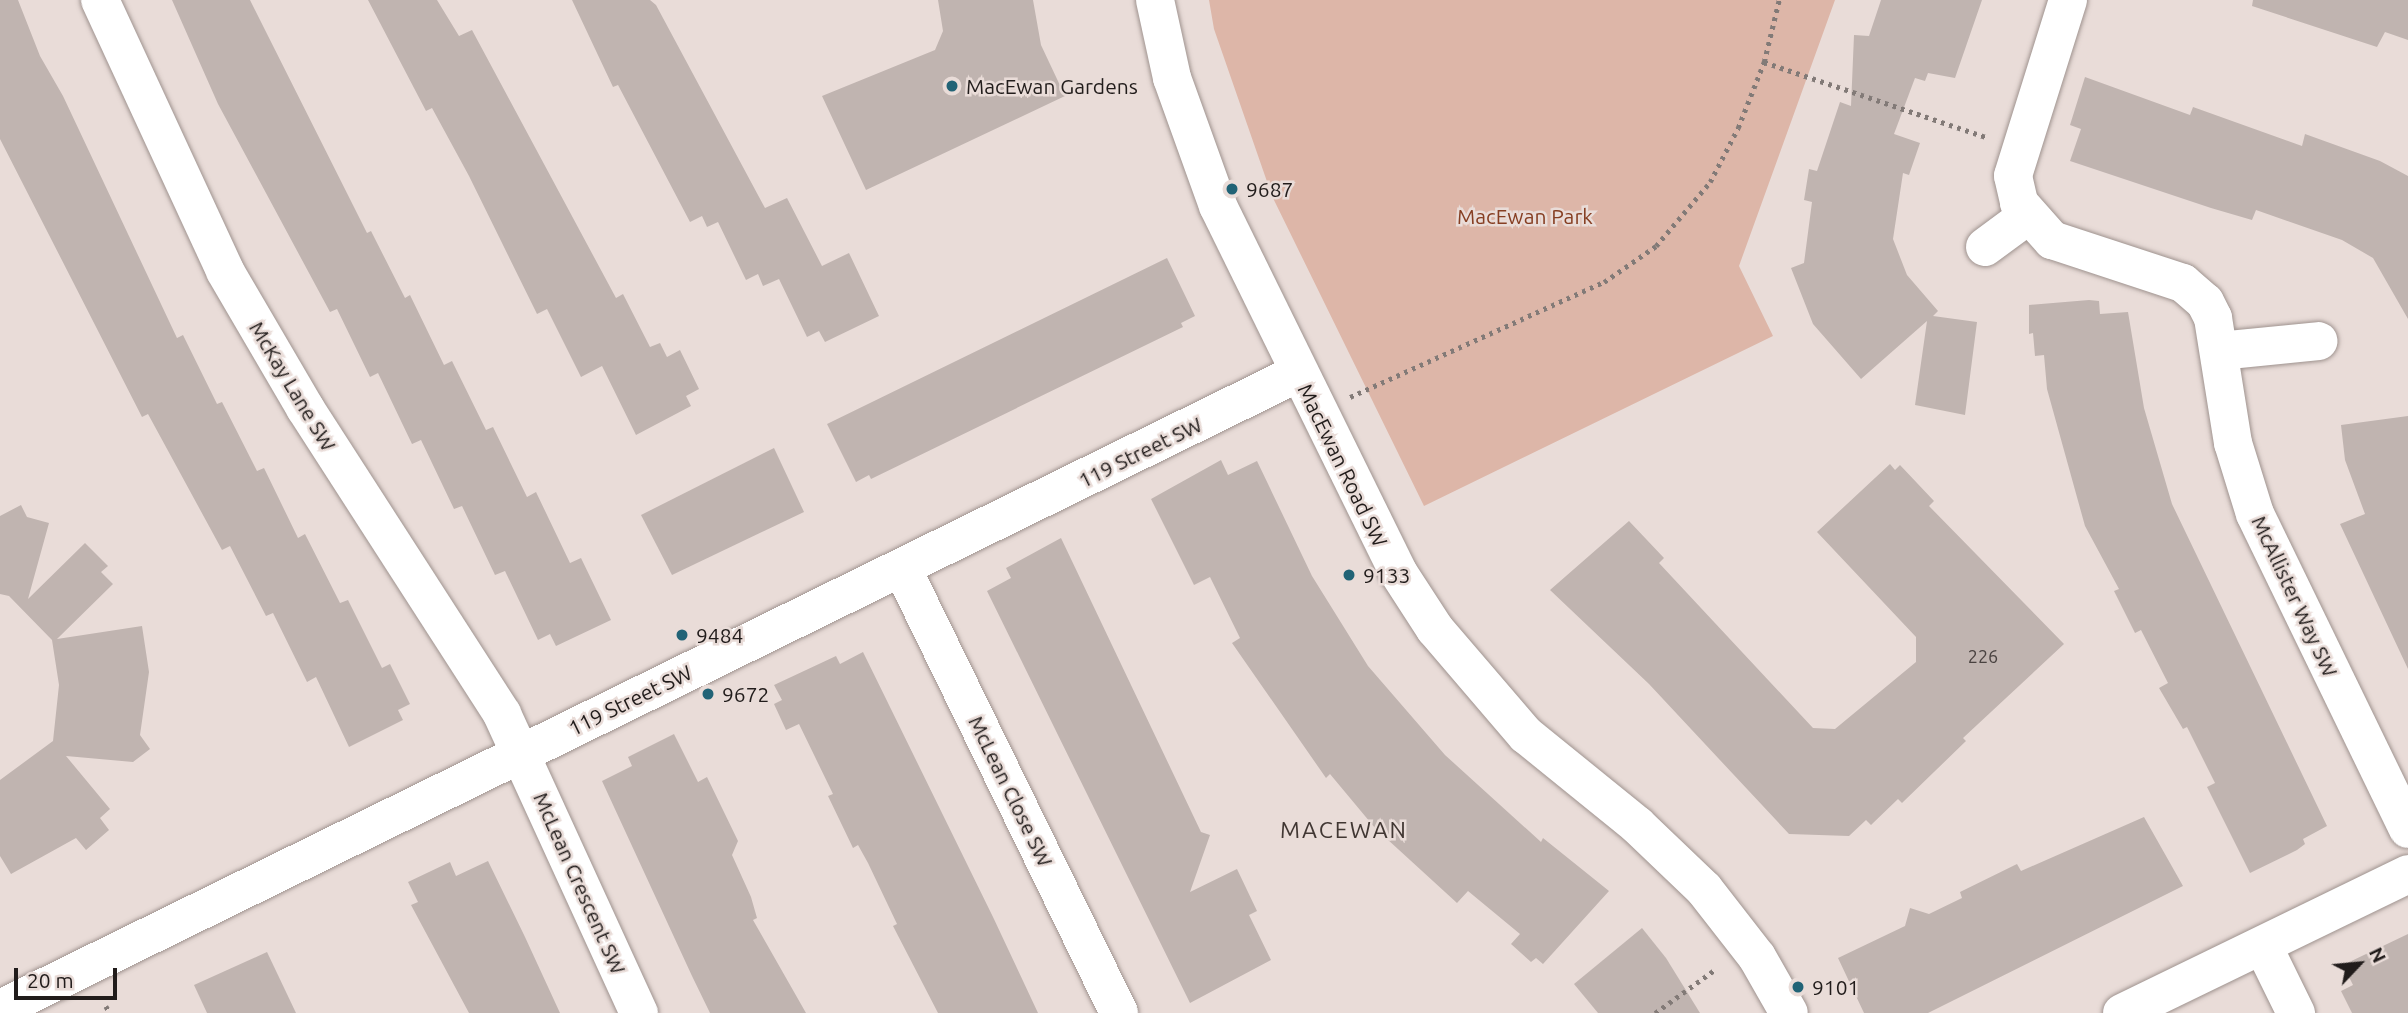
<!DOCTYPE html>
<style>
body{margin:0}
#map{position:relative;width:2408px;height:1013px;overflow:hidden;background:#e9dcd8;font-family:Ubuntu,sans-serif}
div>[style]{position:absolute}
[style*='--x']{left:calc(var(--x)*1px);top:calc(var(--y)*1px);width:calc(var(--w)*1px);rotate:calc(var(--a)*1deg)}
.green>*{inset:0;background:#ddb6a8}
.building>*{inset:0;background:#c0b4b0}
.path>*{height:4.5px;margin-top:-2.25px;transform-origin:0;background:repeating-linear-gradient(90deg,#827a77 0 3.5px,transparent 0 8.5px)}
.roads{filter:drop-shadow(0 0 2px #9f938f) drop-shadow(0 0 2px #9f938f)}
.minor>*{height:38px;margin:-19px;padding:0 19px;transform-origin:19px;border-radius:19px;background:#fff}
.tertiary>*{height:38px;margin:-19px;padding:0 19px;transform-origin:19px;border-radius:19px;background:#fff}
.dots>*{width:19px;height:19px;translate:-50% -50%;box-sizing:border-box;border:4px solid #e9dcd8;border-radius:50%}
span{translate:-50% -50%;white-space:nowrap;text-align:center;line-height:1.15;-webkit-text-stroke:5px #e9dcd8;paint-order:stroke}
.number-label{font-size:18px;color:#494240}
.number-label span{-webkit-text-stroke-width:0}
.poi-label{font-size:21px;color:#211c1b}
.left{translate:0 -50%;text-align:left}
.park-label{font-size:21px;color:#863e22}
.street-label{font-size:21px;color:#211c1b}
.neighbourhood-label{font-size:23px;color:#413733;letter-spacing:2px}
.north{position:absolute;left:2324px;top:929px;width:70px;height:70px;-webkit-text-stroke:5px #e9dcd8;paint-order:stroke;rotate:64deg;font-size:19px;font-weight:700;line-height:28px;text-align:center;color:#211c1b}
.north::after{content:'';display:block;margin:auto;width:24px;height:32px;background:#211c1b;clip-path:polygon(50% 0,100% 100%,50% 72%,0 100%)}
.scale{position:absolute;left:14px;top:968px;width:103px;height:32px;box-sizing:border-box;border:4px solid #211c1b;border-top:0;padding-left:9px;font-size:21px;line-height:24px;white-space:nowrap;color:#211c1b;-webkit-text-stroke:5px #e9dcd8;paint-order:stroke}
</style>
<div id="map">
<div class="green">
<i style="clip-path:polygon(1209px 0,1835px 0,1739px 266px,1773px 336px,1424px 506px,1272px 196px,1214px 29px)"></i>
</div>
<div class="building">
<i style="clip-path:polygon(0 0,18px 0,40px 56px,63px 96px,177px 338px,183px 335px,217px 404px,222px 402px,257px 471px,264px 468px,298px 538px,305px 534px,340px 603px,348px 600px,382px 668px,390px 664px,410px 704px,398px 710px,403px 720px,349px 747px,316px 677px,307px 682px,273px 613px,266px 616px,230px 546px,222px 550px,148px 414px,142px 417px,0 139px)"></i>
<i style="clip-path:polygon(172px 0,250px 0,367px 233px,371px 231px,405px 298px,410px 295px,444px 365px,452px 361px,486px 430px,493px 427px,527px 497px,536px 492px,570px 563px,581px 558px,611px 620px,556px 646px,550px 634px,538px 640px,505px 571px,495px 575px,462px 506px,454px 509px,421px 440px,412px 444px,378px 373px,370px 377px,337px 309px,330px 312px,218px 104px)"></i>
<i style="clip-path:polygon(368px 0,437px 0,459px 36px,472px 30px,616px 298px,623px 294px,650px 347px,660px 343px,667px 357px,680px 350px,699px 389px,686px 396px,691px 406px,636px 435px,602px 366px,581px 377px,547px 309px,537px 314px,469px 176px,432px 108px,426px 111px)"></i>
<i style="clip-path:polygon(572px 0,650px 0,656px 5px,765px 208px,787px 198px,822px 266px,849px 253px,879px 316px,825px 342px,819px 331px,807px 337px,779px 279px,763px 286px,758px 274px,746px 280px,718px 222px,707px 227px,702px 216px,690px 222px,618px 85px,613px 87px)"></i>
<i style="clip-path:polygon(938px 0,1033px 0,1041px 45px,1065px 96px,866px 190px,822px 96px,935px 50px,943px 31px)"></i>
<i style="clip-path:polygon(1881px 0,1982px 0,1955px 78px,1928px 73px,1925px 81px,1915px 78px,1894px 134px,1920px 143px,1909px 175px,1903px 173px,1893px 239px,1907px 275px,1938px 311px,1933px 316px,1977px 322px,1965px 415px,1915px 405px,1927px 321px,1861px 379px,1813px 324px,1791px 268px,1804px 263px,1812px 202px,1804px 200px,1809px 169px,1817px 171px,1840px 102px,1851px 106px,1854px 35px,1869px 36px)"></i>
<i style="clip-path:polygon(2253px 0,2408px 0,2408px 40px,2385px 32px,2377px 47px,2252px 6px)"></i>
<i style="clip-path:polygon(2085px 77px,2190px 115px,2193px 107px,2302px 146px,2305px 134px,2380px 161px,2408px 176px,2408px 319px,2373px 258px,2342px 240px,2256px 210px,2252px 220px,2211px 208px,2070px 161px,2081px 129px,2070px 125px)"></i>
<i style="clip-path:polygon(1167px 258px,1195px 316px,1181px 323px,1183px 327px,871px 479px,869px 475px,856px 482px,827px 424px)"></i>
<i style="clip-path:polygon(2089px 300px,2099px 301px,2100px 314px,2128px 312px,2144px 408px,2172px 504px,2327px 826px,2303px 839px,2305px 844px,2297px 850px,2250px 873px,2207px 787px,2215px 783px,2187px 727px,2183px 729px,2159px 688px,2168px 683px,2141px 630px,2135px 633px,2114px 591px,2119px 589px,2085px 526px,2047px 389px,2044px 355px,2035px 356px,2033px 333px,2029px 334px,2029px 305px)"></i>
<i style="clip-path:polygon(2408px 416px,2408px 669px,2340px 524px,2365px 514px,2345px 460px,2341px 425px)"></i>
<i style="clip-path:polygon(774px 448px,804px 512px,672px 575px,641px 515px)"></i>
<i style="clip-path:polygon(1221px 460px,1228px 475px,1257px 461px,1312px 576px,1368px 666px,1445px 755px,1541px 842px,1543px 838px,1609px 891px,1543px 964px,1536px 958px,1531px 962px,1511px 944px,1520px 934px,1468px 891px,1457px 903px,1375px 828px,1330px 774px,1326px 778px,1232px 643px,1240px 638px,1210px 577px,1194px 585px,1151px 499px)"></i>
<i style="clip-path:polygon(1890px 464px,1895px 470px,1900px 465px,1934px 501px,1929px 506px,2064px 644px,1963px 738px,1966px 741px,1902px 803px,1898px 799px,1871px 825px,1866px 820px,1849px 836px,1789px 834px,1649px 684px,1550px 590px,1629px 521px,1664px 558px,1659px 563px,1813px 728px,1835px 729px,1916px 662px,1916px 637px,1817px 532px)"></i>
<i style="clip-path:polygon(21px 505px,27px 517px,49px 523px,28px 599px,85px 543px,108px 566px,101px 572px,113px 584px,57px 639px,142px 626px,149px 672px,140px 735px,150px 749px,133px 762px,66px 756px,110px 809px,100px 818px,109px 830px,86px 850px,76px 838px,11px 874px,0 856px,0 780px,53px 741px,59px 685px,52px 640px,9px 596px,0 594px,0 516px)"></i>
<i style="clip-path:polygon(1061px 538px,1201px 832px,1210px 835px,1190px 892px,1237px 869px,1257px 911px,1249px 915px,1271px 960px,1190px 1003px,987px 591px,1011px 578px,1006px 568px)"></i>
<i style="clip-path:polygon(863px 652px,993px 917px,1038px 1013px,938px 1013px,893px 926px,897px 924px,868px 863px,858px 845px,853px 848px,828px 796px,833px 794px,799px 724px,786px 730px,774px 704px,782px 700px,774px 685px,836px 656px,840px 664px)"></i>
<i style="clip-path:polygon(674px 734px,698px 782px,707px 777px,738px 841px,732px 855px,751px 897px,757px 918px,753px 920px,806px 1013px,710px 1013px,692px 976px,602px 781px,632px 766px,628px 757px)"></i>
<i style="clip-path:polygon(2144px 817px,2183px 886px,1928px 1013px,1864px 1013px,1838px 958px,1905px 926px,1910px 908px,1929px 914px,1962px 898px,1960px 892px,2017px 864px,2021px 871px)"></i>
<i style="clip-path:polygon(488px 861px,525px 937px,560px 1013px,469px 1013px,411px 905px,418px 902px,408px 882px,450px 862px,456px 876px)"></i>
<i style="clip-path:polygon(1642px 928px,1666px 958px,1700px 1013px,1598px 1013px,1574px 984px)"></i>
<i style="clip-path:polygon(2408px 934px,2408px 1013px,2352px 1013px,2341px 991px,2353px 985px,2343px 965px)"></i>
<i style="clip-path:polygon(267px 952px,296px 1013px,207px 1013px,194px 985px)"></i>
</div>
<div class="path">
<i style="--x:1764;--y:62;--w:237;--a:18.7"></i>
<i style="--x:1350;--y:397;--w:279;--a:-24.4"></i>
<i style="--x:1604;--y:282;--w:63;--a:-34.7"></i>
<i style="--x:1656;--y:246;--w:84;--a:-49.8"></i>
<i style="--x:1710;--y:182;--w:61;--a:-62.6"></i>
<i style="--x:1738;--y:128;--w:71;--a:-68.5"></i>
<i style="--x:1764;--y:62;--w:64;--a:-76.4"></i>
<i style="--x:106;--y:1006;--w:8;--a:60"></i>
<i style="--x:1655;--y:1013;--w:72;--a:-35.9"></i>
</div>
<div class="roads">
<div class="minor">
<i style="--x:100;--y:0;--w:298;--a:65.2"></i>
<i style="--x:225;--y:271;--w:159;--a:59.7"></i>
<i style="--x:305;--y:408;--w:364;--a:57.2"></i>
<i style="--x:502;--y:714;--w:329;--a:65.4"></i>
<i style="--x:2068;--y:0;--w:184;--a:107.4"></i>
<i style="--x:2013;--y:176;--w:28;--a:77"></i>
<i style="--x:2019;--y:203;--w:50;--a:48.3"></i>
<i style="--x:2052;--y:240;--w:138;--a:18.2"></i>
<i style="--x:2183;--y:283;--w:29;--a:41"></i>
<i style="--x:2205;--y:302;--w:18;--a:63"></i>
<i style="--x:2213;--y:318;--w:127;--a:80.9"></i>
<i style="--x:2233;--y:443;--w:74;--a:72.8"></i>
<i style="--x:2255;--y:514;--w:350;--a:64.1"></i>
<i style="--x:1985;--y:247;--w:52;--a:-36.4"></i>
<i style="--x:2219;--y:351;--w:100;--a:-5.7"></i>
<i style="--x:902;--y:568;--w:495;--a:64"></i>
<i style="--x:2263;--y:946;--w:75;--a:63.8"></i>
<i style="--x:2122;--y:1013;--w:318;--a:-25.9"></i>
</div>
<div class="tertiary">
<i style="--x:1155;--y:0;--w:80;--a:77.7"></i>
<i style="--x:1172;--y:78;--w:136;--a:70.2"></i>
<i style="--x:1218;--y:206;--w:408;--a:63.8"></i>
<i style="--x:1398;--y:572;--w:68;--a:57"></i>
<i style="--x:1435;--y:629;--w:140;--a:49.4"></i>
<i style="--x:1526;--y:735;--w:143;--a:39"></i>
<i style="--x:1637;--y:825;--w:93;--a:43.7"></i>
<i style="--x:1704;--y:889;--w:86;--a:52.1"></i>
<i style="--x:1757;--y:957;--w:64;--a:60.3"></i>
<i style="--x:0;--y:1009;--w:1445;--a:-26.1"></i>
</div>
</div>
<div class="dots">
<i style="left:952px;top:86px;background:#216376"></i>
<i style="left:1232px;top:189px;background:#216376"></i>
<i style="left:1349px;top:575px;background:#216376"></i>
<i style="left:682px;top:635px;background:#216376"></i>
<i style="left:708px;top:694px;background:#216376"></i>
<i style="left:1798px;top:987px;background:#216376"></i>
</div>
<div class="number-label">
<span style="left:1983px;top:656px">226</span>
</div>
<div class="poi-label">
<span class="left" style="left:966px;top:86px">MacEwan Gardens</span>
<span class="left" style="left:1246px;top:189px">9687</span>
<span class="left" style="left:1363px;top:575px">9133</span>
<span class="left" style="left:696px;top:635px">9484</span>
<span class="left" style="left:722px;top:694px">9672</span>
<span class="left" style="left:1812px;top:987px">9101</span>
</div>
<div class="park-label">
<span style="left:1525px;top:216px">MacEwan Park</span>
</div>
<div class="street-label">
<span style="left:293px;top:386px;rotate:59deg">McKay Lane SW</span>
<span style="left:1140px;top:452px;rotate:-26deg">119 Street SW</span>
<span style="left:1343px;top:465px;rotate:64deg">MacEwan Road SW</span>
<span style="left:2295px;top:596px;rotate:65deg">McAllister Way SW</span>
<span style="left:630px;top:700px;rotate:-26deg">119 Street SW</span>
<span style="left:1011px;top:791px;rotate:64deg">McLean Close SW</span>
<span style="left:580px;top:883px;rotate:66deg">McLean Crescent SW</span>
</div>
<div class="neighbourhood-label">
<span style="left:1344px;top:830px">MACEWAN</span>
</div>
<div class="north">N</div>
<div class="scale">20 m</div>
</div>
